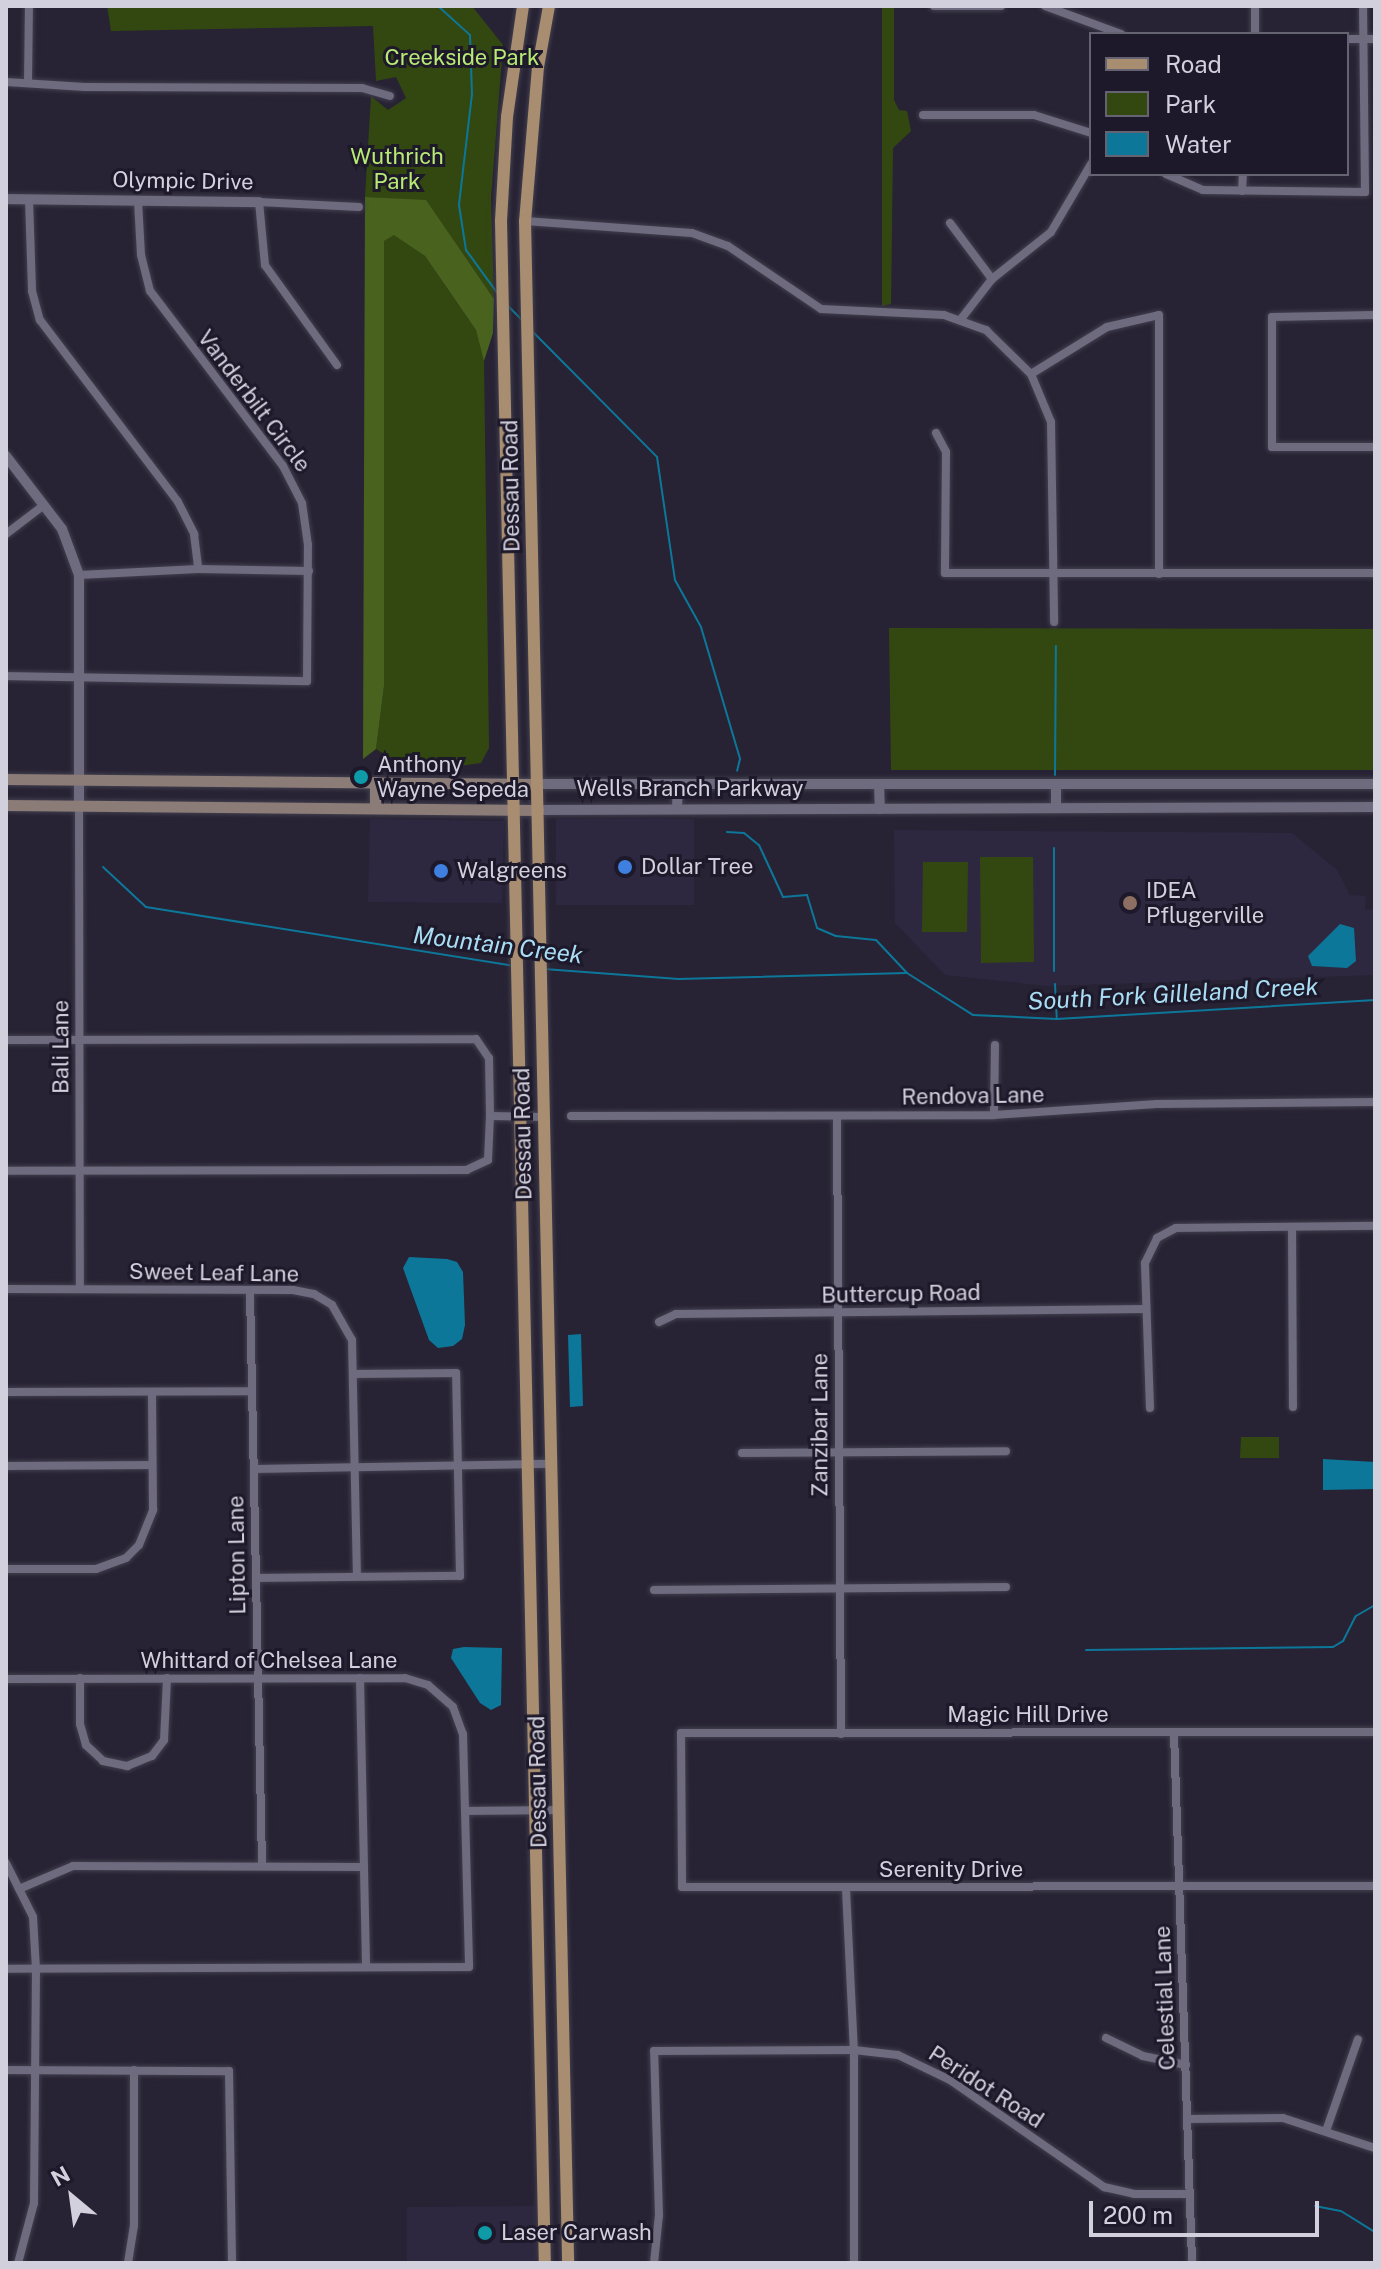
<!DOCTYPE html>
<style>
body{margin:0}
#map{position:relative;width:1381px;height:2269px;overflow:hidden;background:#272334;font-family:"Public Sans",sans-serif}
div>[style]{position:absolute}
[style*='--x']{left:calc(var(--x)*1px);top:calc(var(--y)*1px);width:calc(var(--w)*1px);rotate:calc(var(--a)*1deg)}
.built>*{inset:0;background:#2d2840}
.green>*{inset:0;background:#334811}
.forest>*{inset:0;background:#49631e}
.water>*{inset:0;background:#0d779a}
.stream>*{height:2px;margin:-1px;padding:0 1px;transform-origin:1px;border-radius:1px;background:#0d779a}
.roads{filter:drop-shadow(0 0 2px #423f4e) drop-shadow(0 0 2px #423f4e)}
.minor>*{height:8px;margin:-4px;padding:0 4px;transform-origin:4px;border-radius:4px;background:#6e6b7f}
.tertiary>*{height:10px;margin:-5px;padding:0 5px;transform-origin:5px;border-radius:5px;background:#6e6b7f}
.secondary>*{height:11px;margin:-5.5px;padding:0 5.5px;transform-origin:5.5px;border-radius:5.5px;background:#8b7c78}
.primary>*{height:12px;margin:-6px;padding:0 6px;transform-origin:6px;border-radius:6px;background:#a88d70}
.dots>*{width:22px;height:22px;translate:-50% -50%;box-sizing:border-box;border:4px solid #1d192a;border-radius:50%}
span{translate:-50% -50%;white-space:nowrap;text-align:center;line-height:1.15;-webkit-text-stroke:6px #1d192a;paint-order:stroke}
.park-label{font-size:22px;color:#b9ea74}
.street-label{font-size:22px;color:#d2d0dc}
.poi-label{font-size:22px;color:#d2d0dc}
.left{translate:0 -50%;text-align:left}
.water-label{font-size:24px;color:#a9ddf4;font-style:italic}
.frame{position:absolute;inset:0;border:8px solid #d2d0dc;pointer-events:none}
.legend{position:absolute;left:1089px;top:32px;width:260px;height:144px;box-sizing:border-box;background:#1d192a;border:2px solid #656271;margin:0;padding:10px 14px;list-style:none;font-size:24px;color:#d2d0dc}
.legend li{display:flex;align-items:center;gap:16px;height:40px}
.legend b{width:40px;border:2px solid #656271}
.north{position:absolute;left:32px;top:2157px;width:80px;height:80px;-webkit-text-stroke:6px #1d192a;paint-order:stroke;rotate:331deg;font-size:22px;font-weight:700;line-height:32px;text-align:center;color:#d2d0dc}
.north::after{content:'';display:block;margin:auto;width:28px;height:36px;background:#d2d0dc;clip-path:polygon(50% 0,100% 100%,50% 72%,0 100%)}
.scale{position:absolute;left:1089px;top:2201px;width:230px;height:36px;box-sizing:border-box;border:4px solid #d2d0dc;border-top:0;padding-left:10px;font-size:24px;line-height:28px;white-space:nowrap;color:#d2d0dc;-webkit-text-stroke:6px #1d192a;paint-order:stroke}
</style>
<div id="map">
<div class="built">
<i style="clip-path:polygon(370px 819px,504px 821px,502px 903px,368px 902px)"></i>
<i style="clip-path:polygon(556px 819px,694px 819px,694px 905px,556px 905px)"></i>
<i style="clip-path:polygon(894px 830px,1292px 833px,1337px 870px,1350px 895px,1366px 896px,1365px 910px,1375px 909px,1375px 975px,1047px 986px,945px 975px,895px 923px)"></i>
<i style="clip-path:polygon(535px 2206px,536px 2263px,407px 2263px,407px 2207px)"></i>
</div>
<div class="green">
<i style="clip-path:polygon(107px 6px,472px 6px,503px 45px,491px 198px,494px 299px,426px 201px,365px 197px,371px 96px,388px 110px,406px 98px,396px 77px,376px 81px,373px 26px,111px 31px)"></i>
<i style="clip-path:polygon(882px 6px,894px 6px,894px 100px,899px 110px,907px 111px,911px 131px,893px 148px,891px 304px,882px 306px)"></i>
<i style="clip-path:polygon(394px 234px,425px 256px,476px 330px,484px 358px,489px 748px,481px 763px,459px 766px,389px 757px,376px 749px,384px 686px,382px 257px,384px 241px)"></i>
<i style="clip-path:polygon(889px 628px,1375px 629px,1375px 770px,891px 770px)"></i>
<i style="clip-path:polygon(980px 857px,1033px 857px,1034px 962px,981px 963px)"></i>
<i style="clip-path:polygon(923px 862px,968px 862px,967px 932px,922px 932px)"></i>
<i style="clip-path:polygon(1241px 1437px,1279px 1437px,1279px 1458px,1240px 1458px)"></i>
</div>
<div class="forest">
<i style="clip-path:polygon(365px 197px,426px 200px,494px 299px,493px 333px,484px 361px,476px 330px,425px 256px,394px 235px,384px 241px,384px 686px,376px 749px,363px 759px)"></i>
</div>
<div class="water">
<i style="clip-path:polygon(1340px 924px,1354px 928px,1356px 961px,1347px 968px,1312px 966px,1308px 956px)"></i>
<i style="clip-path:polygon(409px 1257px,447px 1259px,457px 1262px,463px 1272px,465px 1325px,462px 1339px,453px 1346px,438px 1348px,429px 1340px,403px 1268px)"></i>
<i style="clip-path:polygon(581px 1334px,583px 1406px,570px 1407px,568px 1335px)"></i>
<i style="clip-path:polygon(1323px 1459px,1375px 1462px,1375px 1489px,1323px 1490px)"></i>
<i style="clip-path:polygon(464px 1647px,502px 1648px,501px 1705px,491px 1710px,480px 1703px,451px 1658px,453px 1649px)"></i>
</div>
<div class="stream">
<i style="--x:438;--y:6;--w:43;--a:42.2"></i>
<i style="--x:470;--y:35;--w:59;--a:88.1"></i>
<i style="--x:472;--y:94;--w:112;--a:96.7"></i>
<i style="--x:459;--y:205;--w:46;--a:81.2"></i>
<i style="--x:466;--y:250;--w:54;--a:54"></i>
<i style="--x:507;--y:305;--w:21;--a:45"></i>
<i style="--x:532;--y:331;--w:177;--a:45.2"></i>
<i style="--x:657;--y:457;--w:124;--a:81.7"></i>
<i style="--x:675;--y:580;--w:54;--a:61"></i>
<i style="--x:701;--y:627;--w:138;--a:73.5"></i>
<i style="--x:740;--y:759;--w:12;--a:104"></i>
<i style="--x:1055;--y:775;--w:129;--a:-89.6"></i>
<i style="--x:727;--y:832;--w:17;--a:3"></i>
<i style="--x:744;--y:833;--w:19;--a:39"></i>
<i style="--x:759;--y:845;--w:57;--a:65.2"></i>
<i style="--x:783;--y:897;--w:24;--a:-5"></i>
<i style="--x:807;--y:895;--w:34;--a:73"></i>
<i style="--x:817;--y:928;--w:21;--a:23"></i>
<i style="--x:836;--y:936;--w:40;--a:5.7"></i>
<i style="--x:876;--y:940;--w:45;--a:46.8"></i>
<i style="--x:907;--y:973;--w:78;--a:32.5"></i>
<i style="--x:973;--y:1015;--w:84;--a:2.7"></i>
<i style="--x:1057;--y:1019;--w:319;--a:-3.4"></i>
<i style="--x:103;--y:867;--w:59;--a:42.9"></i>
<i style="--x:146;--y:907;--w:373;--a:9.1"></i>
<i style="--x:544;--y:969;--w:135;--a:4.2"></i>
<i style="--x:679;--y:979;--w:228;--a:-1.5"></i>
<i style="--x:1054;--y:971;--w:123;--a:-90"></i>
<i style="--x:1055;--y:984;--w:35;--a:87"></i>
<i style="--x:1086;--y:1650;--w:247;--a:-0.7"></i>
<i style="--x:1333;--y:1647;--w:12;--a:-31"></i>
<i style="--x:1343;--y:1641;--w:28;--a:-63"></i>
<i style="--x:1356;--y:1616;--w:22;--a:-30"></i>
<i style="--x:1315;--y:2206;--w:26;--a:11"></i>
<i style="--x:1341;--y:2211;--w:40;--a:32"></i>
</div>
<div class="roads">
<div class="minor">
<i style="--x:934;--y:6;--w:67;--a:0"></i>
<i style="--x:1045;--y:6;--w:81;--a:20.2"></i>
<i style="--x:1255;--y:6;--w:28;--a:90"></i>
<i style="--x:1347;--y:39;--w:28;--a:0"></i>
<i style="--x:6;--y:82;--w:79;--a:3.6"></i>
<i style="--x:85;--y:87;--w:277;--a:0.2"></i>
<i style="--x:362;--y:88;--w:29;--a:16"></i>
<i style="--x:28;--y:83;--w:77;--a:-89.3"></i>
<i style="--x:923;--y:115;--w:111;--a:0"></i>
<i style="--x:1034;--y:115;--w:60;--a:17.5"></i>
<i style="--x:1166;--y:174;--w:40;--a:23.4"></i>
<i style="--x:1203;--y:190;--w:162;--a:0.7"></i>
<i style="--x:1365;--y:192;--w:186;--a:-90.6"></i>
<i style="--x:1242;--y:191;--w:17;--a:-87"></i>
<i style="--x:29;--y:199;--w:92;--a:88.1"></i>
<i style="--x:32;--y:291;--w:30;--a:75"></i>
<i style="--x:40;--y:320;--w:228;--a:52.8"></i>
<i style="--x:178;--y:502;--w:36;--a:63"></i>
<i style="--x:194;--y:534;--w:35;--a:83"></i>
<i style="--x:525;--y:221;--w:167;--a:4.1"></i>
<i style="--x:692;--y:233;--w:38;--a:20"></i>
<i style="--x:728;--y:246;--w:112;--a:34.1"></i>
<i style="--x:821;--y:309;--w:123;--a:2.8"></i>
<i style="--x:944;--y:315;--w:45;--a:19.7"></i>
<i style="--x:986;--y:330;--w:63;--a:44.4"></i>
<i style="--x:1031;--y:374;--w:52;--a:67.4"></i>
<i style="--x:1051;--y:422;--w:200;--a:89.1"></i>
<i style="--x:950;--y:223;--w:70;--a:53.1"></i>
<i style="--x:1375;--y:315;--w:103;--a:178.9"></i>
<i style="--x:1272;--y:317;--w:130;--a:90"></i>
<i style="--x:1272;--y:447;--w:103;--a:0"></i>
<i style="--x:961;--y:319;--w:51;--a:-52.2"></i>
<i style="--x:992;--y:279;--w:75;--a:-38.5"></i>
<i style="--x:1051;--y:232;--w:79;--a:-59.5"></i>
<i style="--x:337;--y:365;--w:123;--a:-125.8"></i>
<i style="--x:265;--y:265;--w:63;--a:-95.4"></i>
<i style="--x:259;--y:202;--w:100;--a:2.9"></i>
<i style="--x:1031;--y:374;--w:89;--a:-31.7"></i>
<i style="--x:1107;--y:327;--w:53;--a:-13"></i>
<i style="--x:1159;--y:315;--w:259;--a:90"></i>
<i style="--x:936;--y:433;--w:21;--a:62"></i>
<i style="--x:946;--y:452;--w:121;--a:90.5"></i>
<i style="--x:945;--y:573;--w:430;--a:0"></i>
<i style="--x:6;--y:534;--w:48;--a:-37.3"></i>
<i style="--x:79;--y:575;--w:119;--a:-2.9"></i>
<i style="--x:198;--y:569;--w:111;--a:1"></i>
<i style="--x:6;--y:676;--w:301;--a:1"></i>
<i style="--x:307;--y:681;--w:136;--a:-89.6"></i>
<i style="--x:308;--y:545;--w:42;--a:-98.1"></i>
<i style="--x:302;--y:503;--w:42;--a:-117.2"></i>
<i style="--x:283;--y:466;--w:220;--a:-127.2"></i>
<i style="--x:150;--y:291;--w:37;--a:-104"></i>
<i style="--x:141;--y:255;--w:54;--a:-93.2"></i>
<i style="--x:79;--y:805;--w:483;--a:89.9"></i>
<i style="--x:6;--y:1040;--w:470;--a:-0.1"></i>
<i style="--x:476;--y:1039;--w:23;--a:56"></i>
<i style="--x:489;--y:1058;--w:58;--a:89"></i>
<i style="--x:490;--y:1116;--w:44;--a:92.6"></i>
<i style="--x:488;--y:1160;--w:23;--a:155"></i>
<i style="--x:467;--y:1170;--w:461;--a:179.9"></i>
<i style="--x:994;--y:1115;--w:70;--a:-89.2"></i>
<i style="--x:490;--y:1116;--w:53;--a:1.1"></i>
<i style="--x:571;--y:1116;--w:423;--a:-0.1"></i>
<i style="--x:994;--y:1115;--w:163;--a:-3.9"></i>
<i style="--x:1157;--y:1104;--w:218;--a:-0.5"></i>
<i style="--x:837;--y:1116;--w:618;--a:89.63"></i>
<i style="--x:1292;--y:1227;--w:180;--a:89.7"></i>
<i style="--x:6;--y:1289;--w:287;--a:0.2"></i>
<i style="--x:293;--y:1290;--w:21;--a:11"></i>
<i style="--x:314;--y:1294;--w:21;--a:31"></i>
<i style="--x:332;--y:1305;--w:40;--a:60.3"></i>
<i style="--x:352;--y:1340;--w:236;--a:88.8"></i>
<i style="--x:250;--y:1291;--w:575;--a:88.8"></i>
<i style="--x:659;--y:1322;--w:19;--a:-25"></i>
<i style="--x:676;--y:1314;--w:470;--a:-0.6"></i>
<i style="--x:6;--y:1392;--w:246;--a:-0.2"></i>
<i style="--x:1150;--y:1408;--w:145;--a:-92"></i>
<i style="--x:1145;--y:1263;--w:28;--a:-64"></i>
<i style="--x:1157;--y:1238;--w:21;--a:-28"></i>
<i style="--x:1176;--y:1228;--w:199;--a:-0.6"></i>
<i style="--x:742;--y:1453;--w:264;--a:-0.4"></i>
<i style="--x:6;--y:1466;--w:146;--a:-0.4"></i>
<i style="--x:254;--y:1469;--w:296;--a:-1"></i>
<i style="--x:6;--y:1569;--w:90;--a:0"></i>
<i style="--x:96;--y:1569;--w:32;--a:-20"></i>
<i style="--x:126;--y:1558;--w:18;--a:-45"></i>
<i style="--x:139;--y:1545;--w:38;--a:-68"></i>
<i style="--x:153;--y:1510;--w:118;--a:-90.5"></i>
<i style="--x:256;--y:1578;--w:204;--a:-0.6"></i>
<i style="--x:460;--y:1576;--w:203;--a:-91.1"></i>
<i style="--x:456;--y:1373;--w:102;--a:179.4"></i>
<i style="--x:654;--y:1590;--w:352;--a:-0.5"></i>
<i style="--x:80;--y:1678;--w:46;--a:90"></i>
<i style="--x:80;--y:1724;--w:22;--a:74"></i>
<i style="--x:86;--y:1745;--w:23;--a:43"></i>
<i style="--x:103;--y:1761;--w:25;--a:12"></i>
<i style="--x:127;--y:1766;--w:27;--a:-22"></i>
<i style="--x:152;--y:1756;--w:20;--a:-53"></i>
<i style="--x:164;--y:1740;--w:62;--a:-87.2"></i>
<i style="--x:360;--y:1678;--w:289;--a:88.8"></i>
<i style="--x:6;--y:1679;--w:399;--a:-0.1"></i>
<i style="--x:405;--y:1678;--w:24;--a:17"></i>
<i style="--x:428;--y:1685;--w:33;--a:41"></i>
<i style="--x:453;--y:1707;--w:29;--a:70"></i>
<i style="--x:463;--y:1734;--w:233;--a:88.5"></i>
<i style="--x:469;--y:1967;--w:463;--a:179.8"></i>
<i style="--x:1375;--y:1732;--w:694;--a:179.92"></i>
<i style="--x:681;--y:1733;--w:154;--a:89.6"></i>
<i style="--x:682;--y:1887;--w:693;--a:-0.08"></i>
<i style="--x:1174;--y:1733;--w:530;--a:88.05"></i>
<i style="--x:465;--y:1811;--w:94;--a:-0.6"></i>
<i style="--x:6;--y:1863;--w:60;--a:63.4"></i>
<i style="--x:33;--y:1917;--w:52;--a:86.7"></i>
<i style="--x:36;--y:1969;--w:234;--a:90.5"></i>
<i style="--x:34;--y:2203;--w:62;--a:104.9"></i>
<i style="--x:19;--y:1889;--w:59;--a:-23.1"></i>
<i style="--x:73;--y:1866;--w:291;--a:0.2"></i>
<i style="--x:846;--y:1889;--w:161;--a:87.2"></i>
<i style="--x:854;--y:2050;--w:213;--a:90"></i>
<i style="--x:1106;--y:2038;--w:41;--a:25.9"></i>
<i style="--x:1143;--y:2056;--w:44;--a:11.8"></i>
<i style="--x:6;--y:2070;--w:223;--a:0.3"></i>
<i style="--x:229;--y:2071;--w:192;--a:89.1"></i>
<i style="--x:1188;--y:2119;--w:95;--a:-0.6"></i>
<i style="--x:1283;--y:2118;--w:97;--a:18.1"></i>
<i style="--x:1326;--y:2131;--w:97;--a:-70.8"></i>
<i style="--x:128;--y:2263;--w:37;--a:-81"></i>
<i style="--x:134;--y:2226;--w:156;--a:-90"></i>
<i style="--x:654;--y:2263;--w:48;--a:-84.1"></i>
<i style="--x:659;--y:2215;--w:164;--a:-91.7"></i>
<i style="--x:654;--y:2051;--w:200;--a:-0.3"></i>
<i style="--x:854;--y:2050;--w:44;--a:6.5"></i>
<i style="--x:898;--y:2055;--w:58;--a:25.7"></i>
<i style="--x:950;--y:2080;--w:188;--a:34.8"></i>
<i style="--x:1104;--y:2187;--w:31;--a:13"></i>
<i style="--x:1134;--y:2194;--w:55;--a:0"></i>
</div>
<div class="tertiary">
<i style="--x:6;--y:199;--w:253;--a:0.7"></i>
<i style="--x:6;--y:456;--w:92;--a:52.5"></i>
<i style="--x:62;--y:529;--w:49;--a:69.7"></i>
<i style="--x:79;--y:575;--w:230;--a:90"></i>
<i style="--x:537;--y:784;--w:838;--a:0"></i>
<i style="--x:879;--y:784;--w:25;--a:88"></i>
<i style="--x:1056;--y:808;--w:24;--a:-90"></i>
<i style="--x:677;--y:809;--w:25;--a:-88"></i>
<i style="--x:538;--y:810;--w:837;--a:-0.21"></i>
</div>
<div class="secondary">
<i style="--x:6;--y:779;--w:531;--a:0.54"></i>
<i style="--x:6;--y:805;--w:532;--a:0.54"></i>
<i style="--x:375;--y:808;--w:26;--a:-90"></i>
</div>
<div class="primary">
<i style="--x:523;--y:6;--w:112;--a:98.2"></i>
<i style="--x:507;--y:117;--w:104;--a:93.3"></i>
<i style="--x:501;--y:221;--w:2042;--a:88.77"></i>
<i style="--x:549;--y:6;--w:62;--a:100.2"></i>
<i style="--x:538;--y:67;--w:155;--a:94.8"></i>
<i style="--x:525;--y:221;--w:2042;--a:88.79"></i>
</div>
</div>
<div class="dots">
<i style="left:361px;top:777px;background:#0f9aa8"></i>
<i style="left:625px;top:867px;background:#3f7fe0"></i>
<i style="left:441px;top:871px;background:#3f7fe0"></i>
<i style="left:1130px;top:903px;background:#8d6e63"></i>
<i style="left:485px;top:2233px;background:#0f9aa8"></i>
</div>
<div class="park-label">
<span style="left:462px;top:58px">Creekside Park</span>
<span style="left:397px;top:169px">Wuthrich<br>Park</span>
</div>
<div class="street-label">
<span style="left:183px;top:181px;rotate:1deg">Olympic Drive</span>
<span style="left:254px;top:401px;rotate:53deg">Vanderbilt Circle</span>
<span style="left:511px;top:486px;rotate:-91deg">Dessau Road</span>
<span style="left:690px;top:789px">Wells Branch Parkway</span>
<span style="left:61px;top:1047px;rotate:-90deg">Bali Lane</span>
<span style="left:973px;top:1096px;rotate:-1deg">Rendova Lane</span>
<span style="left:523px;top:1134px;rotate:-91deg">Dessau Road</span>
<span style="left:214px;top:1273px;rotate:1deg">Sweet Leaf Lane</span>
<span style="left:901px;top:1294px;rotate:-1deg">Buttercup Road</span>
<span style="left:820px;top:1425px;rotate:-90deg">Zanzibar Lane</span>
<span style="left:237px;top:1555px;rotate:-91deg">Lipton Lane</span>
<span style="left:269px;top:1661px">Whittard of Chelsea Lane</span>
<span style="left:1028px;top:1715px">Magic Hill Drive</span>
<span style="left:538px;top:1782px;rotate:-91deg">Dessau Road</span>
<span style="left:951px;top:1870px">Serenity Drive</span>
<span style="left:1165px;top:1998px;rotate:-92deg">Celestial Lane</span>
<span style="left:986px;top:2087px;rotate:33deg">Peridot Road</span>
</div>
<div class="poi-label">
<span class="left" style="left:377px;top:777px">Anthony<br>Wayne Sepeda</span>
<span class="left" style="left:641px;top:867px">Dollar Tree</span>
<span class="left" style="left:457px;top:871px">Walgreens</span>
<span class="left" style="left:1146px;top:903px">IDEA<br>Pflugerville</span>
<span class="left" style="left:501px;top:2233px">Laser Carwash</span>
</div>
<div class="water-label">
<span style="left:498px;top:945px;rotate:7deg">Mountain Creek</span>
<span style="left:1173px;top:994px;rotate:-3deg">South Fork Gilleland Creek</span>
</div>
<div class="frame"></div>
<ul class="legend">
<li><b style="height:10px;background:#a88d70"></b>Road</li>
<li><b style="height:22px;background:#334811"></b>Park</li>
<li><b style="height:22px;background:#0d779a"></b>Water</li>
</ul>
<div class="north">N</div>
<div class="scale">200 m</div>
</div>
